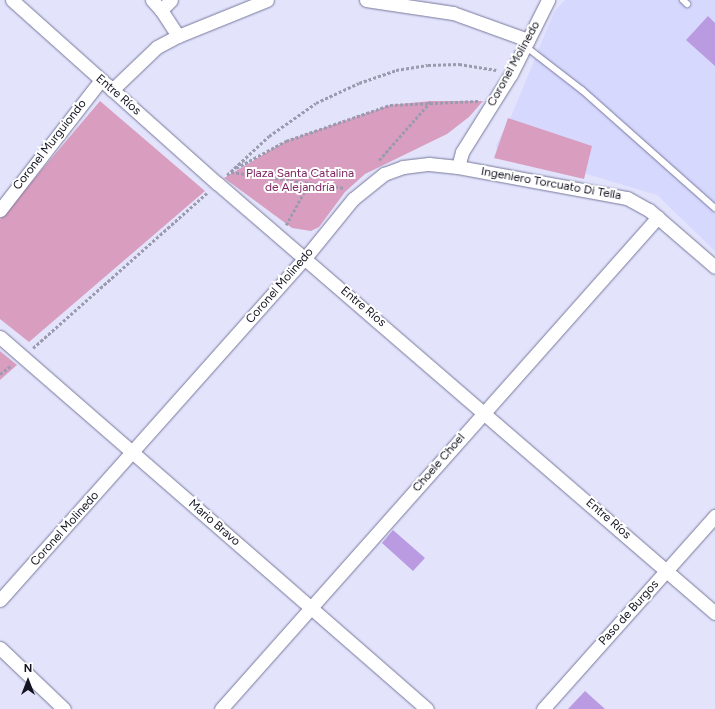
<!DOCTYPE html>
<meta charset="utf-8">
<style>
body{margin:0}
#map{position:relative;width:715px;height:709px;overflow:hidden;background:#e3e4fc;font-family:Figtree,sans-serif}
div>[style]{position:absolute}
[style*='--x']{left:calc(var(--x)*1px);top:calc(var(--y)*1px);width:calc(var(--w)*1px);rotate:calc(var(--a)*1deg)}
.built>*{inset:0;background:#d7d8fe}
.green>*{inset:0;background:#d99ebf}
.building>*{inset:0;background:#ba9ae1}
.path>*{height:2.5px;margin-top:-1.25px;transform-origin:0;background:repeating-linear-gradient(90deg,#9b9bb0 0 3px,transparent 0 5px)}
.roads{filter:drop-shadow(0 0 1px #78789c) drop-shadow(0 0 1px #78789c)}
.service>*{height:6px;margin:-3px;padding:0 3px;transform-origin:3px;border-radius:3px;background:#fff}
.minor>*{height:13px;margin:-6.5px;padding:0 6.5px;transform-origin:6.5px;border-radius:6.5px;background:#fff}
span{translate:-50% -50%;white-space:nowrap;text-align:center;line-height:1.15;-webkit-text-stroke:4px #fff;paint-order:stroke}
.street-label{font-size:12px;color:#141421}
.park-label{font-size:12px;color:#7d265f}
.north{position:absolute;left:8px;top:661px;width:40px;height:40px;-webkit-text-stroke:3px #fff;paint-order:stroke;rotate:0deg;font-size:11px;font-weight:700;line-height:16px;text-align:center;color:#141421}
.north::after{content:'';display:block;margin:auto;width:14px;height:18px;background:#141421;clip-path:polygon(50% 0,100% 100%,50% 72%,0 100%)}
</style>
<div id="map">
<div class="built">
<i style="clip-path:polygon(565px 0,715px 0,715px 251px,657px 195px,495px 147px,510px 119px,554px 12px)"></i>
</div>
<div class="green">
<i style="clip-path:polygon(100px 101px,205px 191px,29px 342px,0 319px,0 219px)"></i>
<i style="clip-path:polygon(431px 101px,483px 101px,469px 117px,447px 134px,365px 174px,345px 192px,319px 227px,311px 231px,292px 228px,224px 178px,286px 141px,390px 105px)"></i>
<i style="clip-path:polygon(508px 118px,592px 146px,584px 179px,494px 158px)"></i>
<i style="clip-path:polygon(0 351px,17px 365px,0 380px)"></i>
</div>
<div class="building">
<i style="clip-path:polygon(708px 16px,715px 23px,715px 66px,686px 40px)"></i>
<i style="clip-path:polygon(393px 530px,425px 558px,413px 571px,382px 543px)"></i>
<i style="clip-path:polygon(585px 691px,605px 709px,568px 709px)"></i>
</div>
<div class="path">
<i style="--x:379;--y:160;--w:79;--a:-48.6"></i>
<i style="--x:236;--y:168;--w:57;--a:-28.4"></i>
<i style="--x:286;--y:141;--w:110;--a:-19.1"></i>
<i style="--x:390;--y:105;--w:88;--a:-2.6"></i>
<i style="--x:231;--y:172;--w:115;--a:8"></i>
<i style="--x:227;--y:175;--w:57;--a:-42.9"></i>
<i style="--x:269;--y:136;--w:57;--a:-35.1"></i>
<i style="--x:316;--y:103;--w:47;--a:-24.9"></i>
<i style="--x:359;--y:83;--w:39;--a:-19"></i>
<i style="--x:396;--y:70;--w:32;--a:-9"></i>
<i style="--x:428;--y:65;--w:31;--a:-2"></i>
<i style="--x:459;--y:64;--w:38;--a:9"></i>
<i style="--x:286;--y:225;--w:48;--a:-61.3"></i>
<i style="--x:33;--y:348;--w:233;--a:-41.7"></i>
<i style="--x:0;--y:374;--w:15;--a:-37"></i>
</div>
<div class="roads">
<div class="service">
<i style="--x:683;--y:0;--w:6;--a:45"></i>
<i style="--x:525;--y:46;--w:72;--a:37.7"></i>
<i style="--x:582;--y:90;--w:178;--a:41.6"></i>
</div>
<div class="minor">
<i style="--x:12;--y:0;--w:275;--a:41.8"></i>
<i style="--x:217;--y:183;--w:658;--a:40.81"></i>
<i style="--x:152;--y:0;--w:13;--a:48"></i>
<i style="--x:366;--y:0;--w:88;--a:8.5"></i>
<i style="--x:453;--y:13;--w:80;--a:19.8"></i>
<i style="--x:178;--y:36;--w:96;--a:-22"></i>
<i style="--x:112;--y:90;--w:62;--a:-43.7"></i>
<i style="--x:157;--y:47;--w:24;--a:-28"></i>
<i style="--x:178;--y:36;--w:31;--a:-123"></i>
<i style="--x:161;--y:10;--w:14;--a:-45"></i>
<i style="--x:458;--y:167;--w:16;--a:-75"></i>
<i style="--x:462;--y:152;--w:92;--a:-57.9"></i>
<i style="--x:511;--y:74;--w:83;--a:-63.4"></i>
<i style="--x:0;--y:210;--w:165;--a:-52.2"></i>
<i style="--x:0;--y:337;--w:566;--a:41.06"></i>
<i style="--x:0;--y:600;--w:458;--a:-48.3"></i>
<i style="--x:305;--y:258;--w:76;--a:-50.9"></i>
<i style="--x:353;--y:199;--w:40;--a:-39"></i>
<i style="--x:384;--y:174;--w:20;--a:-20"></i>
<i style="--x:403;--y:167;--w:26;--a:-7"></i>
<i style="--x:429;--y:164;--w:29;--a:6"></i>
<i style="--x:458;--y:167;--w:172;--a:10.4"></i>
<i style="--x:627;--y:198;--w:25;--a:29"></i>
<i style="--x:649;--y:210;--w:87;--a:40.8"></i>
<i style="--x:0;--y:648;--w:88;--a:43.6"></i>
<i style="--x:221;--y:709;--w:658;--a:-48.39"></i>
<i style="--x:543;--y:709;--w:259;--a:-48.3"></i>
</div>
</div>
<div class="street-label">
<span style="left:514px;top:64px;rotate:-61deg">Coronel Molinedo</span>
<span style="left:118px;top:95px;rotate:41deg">Entre Ríos</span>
<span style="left:50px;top:145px;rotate:-52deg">Coronel Murguiondo</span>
<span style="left:551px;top:184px;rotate:10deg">Ingeniero Torcuato Di Tella</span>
<span style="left:280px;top:286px;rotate:-49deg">Coronel Molinedo</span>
<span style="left:363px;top:307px;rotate:40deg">Entre Ríos</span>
<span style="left:439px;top:463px;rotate:-49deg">Choele Choel</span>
<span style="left:608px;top:519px;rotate:41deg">Entre Ríos</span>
<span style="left:214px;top:523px;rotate:41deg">Mario Bravo</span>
<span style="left:65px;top:529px;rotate:-48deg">Coronel Molinedo</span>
<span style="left:629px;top:613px;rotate:-48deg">Paso de Burgos</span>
</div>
<div class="park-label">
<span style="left:300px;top:181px">Plaza Santa Catalina<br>de Alejandría</span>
</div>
<div class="north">N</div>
</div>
